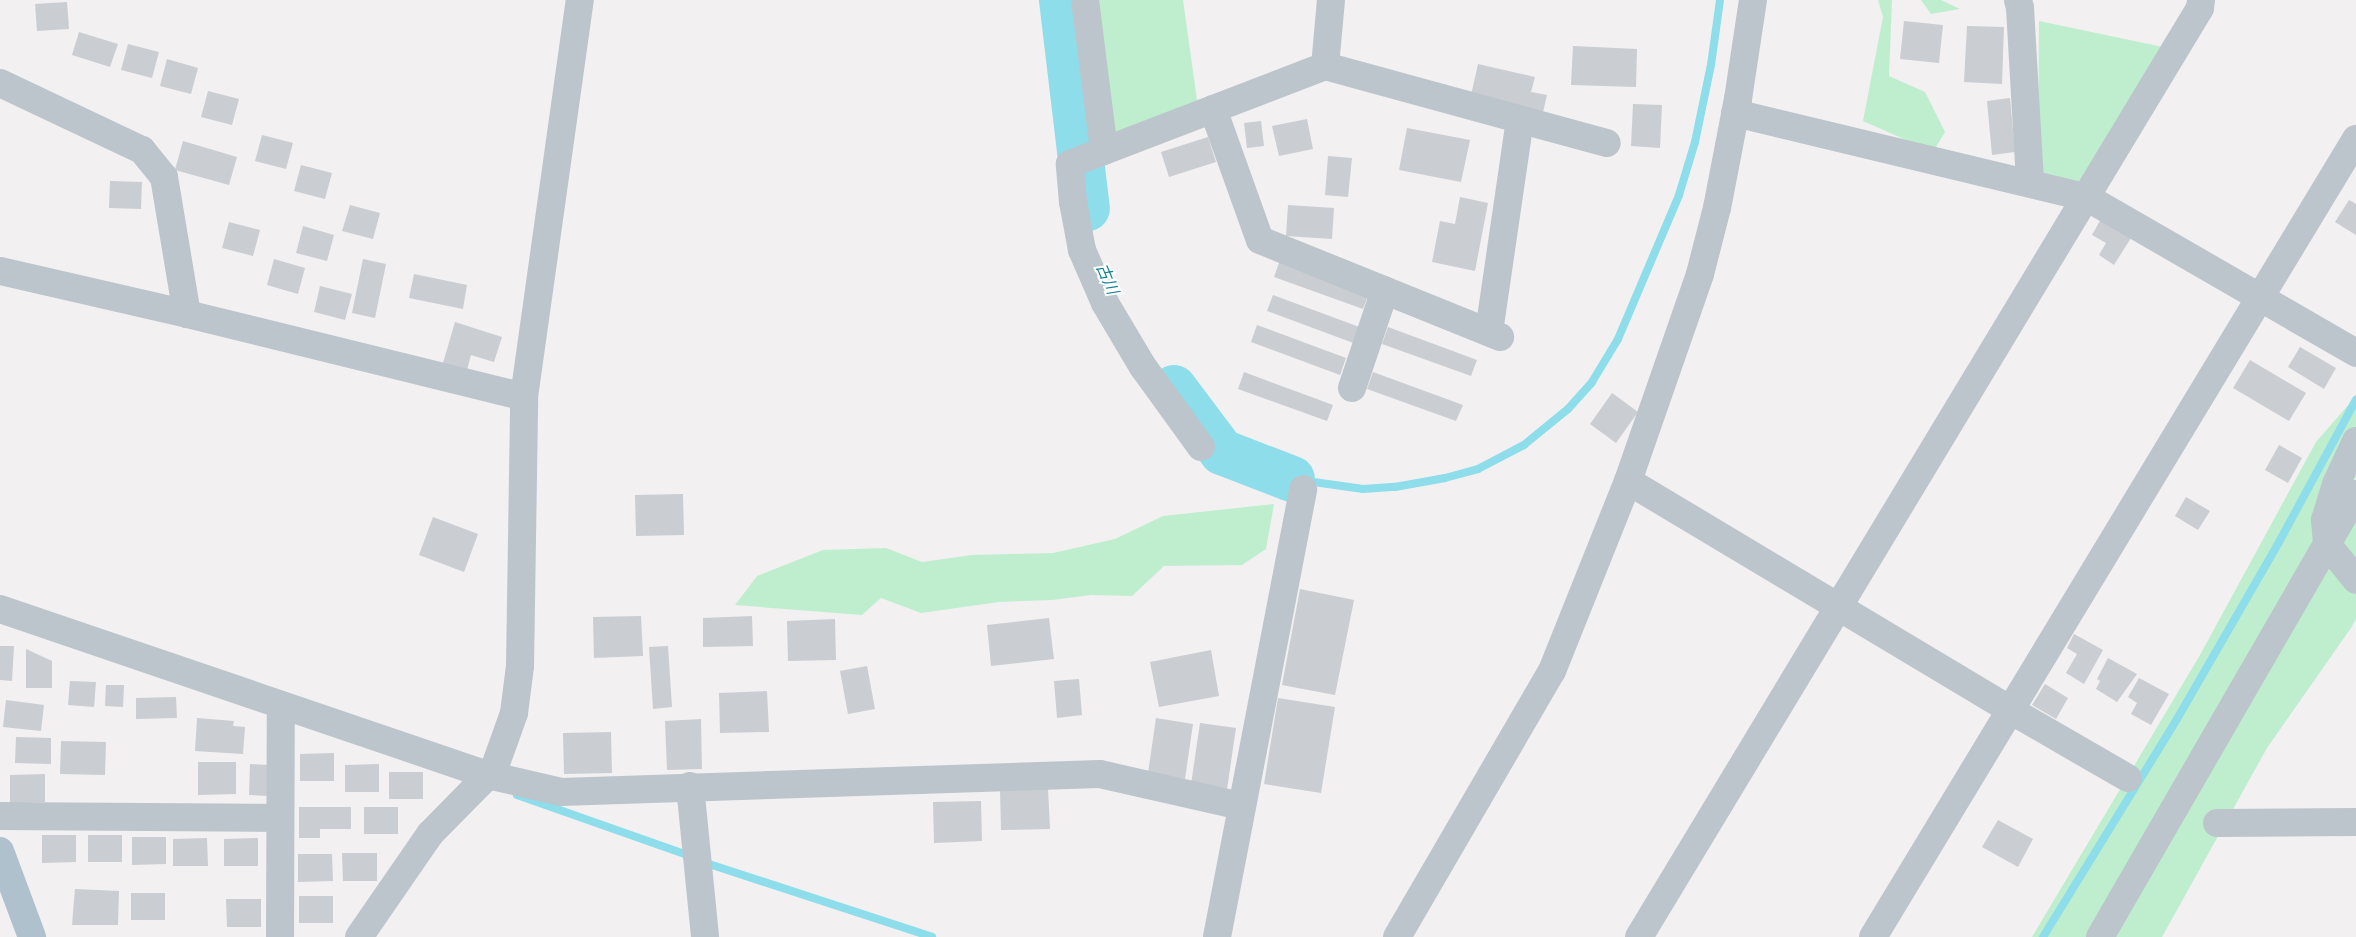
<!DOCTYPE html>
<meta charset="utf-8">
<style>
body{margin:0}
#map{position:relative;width:2356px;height:937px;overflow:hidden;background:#f2f0f0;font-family:"Varela Round","Noto Sans JP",sans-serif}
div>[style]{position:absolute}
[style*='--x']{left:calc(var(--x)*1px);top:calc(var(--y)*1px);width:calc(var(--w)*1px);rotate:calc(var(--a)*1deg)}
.green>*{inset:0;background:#bfeecf}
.stream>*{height:8px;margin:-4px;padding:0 4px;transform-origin:4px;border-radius:4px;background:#8dddea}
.river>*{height:46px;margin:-23px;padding:0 23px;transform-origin:23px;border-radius:23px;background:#8dddea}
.building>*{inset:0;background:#cacdd2}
.minor>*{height:28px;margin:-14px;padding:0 14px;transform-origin:14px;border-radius:14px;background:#bcc5cc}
.major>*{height:28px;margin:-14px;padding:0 14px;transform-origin:14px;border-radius:14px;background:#b0c1ce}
span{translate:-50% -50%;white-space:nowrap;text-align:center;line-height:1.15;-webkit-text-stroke:4px #fff;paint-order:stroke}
.water-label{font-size:16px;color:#0f7f91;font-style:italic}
</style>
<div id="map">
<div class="green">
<i style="clip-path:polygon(1079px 0,1183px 0,1199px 114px,1102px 137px)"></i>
<i style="clip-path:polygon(1878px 0,1892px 0,1889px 76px,1925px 92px,1945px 132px,1933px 152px,1863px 121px,1883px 17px)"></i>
<i style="clip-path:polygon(1921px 0,1941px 0,1960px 9px,1931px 14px)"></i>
<i style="clip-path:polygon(2039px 21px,2163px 47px,2090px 190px,2038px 176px)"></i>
<i style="clip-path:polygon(2356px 396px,2356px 477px,2204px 742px,2356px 497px,2356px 619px,2351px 628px,2267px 748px,2162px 937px,2032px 937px,2200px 655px,2316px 442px)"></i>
<i style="clip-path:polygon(1274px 504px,1266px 549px,1242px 565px,1164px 566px,1132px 596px,1091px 595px,1052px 600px,999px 602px,921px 613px,881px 598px,862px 615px,735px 605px,757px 576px,823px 550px,886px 548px,922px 562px,972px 555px,1053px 553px,1115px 539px,1163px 516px)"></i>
</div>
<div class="stream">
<i style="--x:1289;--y:492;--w:13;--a:-77"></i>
<i style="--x:1292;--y:479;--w:72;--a:8"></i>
<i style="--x:1363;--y:489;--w:32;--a:-4"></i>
<i style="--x:1395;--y:487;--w:51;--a:-10.2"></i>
<i style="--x:1445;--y:478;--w:34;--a:-15"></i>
<i style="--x:1478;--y:469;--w:52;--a:-27.6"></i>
<i style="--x:1524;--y:445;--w:57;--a:-39.3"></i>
<i style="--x:1568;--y:409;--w:36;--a:-48"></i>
<i style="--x:1592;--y:382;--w:50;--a:-58.8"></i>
<i style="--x:1618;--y:339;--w:156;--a:-67"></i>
<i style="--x:1679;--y:195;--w:55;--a:-73.2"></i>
<i style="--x:1695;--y:142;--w:79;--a:-78.3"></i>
<i style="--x:1711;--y:65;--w:66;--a:-82.1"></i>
<i style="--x:517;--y:795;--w:183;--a:19.4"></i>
<i style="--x:703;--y:862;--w:241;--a:18.1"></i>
<i style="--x:2043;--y:937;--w:256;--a:-58.4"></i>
<i style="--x:2177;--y:719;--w:202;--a:-60"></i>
<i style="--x:2278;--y:544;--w:164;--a:-61.6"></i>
</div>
<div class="river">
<i style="--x:1062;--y:0;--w:210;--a:83.2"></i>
<i style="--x:1174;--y:388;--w:80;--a:53.1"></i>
<i style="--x:1222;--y:452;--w:75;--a:21.1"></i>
</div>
<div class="building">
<i style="clip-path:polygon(67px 2px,69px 29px,37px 31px,35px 4px)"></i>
<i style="clip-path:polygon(1904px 21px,1943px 25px,1939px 63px,1900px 59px)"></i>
<i style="clip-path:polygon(1967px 26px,2004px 27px,2002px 84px,1964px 82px)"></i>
<i style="clip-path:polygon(79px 32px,118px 44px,110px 67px,72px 55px)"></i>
<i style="clip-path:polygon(128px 44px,159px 52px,152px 78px,121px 70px)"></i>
<i style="clip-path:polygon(1573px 46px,1637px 49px,1636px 87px,1571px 85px)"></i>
<i style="clip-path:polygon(167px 59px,198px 68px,191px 94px,160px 86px)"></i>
<i style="clip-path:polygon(1478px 64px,1535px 77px,1531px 92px,1547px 95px,1543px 112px,1471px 95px)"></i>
<i style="clip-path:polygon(208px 91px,239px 99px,232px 125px,201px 117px)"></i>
<i style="clip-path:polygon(2010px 98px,2015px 152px,1992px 155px,1987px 101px)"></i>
<i style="clip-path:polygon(1633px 104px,1662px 105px,1660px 148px,1631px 146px)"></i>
<i style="clip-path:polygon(1307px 119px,1313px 149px,1279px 156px,1272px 126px)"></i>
<i style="clip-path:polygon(1261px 121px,1264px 146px,1247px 148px,1244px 123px)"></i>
<i style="clip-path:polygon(1407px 128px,1470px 140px,1461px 182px,1399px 170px)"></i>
<i style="clip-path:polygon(262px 135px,293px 143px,286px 169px,255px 161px)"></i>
<i style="clip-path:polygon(1208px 137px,1216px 162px,1169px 177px,1161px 152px)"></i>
<i style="clip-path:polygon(183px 141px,237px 157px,229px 185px,175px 170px)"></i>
<i style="clip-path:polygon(1328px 156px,1352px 158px,1348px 197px,1325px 195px)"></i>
<i style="clip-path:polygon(301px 165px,332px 173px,325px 199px,294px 191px)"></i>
<i style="clip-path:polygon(110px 181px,142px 182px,141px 209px,109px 208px)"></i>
<i style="clip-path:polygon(1460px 197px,1488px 203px,1475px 271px,1432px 262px,1440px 221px,1455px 224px)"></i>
<i style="clip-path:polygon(2349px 200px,2356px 204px,2356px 235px,2335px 222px)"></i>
<i style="clip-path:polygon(350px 205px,380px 213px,373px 239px,342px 231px)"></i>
<i style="clip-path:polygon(1288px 205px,1334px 208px,1332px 239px,1286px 236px)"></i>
<i style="clip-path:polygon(2101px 219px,2131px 238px,2114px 265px,2099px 255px,2106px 243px,2092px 235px)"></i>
<i style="clip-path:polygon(229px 222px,260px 230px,253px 256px,222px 248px)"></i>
<i style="clip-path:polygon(303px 226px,334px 235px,327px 261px,296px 253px)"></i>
<i style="clip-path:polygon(274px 259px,305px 268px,298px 294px,267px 285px)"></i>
<i style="clip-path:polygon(363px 259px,386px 264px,375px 318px,352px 313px)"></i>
<i style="clip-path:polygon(1280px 260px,1369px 293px,1363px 309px,1274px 277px)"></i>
<i style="clip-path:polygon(414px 274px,467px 285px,463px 309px,409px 298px)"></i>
<i style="clip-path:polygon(320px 286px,352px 294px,345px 320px,314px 312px)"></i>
<i style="clip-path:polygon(1273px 295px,1362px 328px,1356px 344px,1267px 311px)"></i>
<i style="clip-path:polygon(455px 322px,502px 337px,494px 362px,471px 355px,467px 370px,443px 363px)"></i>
<i style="clip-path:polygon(1257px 325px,1346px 358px,1340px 375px,1251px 342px)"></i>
<i style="clip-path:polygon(1388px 327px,1477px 360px,1471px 376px,1382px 344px)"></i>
<i style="clip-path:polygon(2300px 347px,2336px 368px,2324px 389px,2288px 367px)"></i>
<i style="clip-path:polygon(2250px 360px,2306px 393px,2289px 421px,2233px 388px)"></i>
<i style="clip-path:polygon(1244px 372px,1333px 405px,1327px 421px,1238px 389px)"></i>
<i style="clip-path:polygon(1373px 372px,1463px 405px,1456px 421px,1367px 389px)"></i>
<i style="clip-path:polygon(1612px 393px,1638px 412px,1616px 443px,1590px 424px)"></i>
<i style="clip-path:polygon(2279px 445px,2302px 458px,2288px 483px,2265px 470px)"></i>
<i style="clip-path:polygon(683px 494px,684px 535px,636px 536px,635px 495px)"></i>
<i style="clip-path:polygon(2186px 497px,2210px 511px,2198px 530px,2175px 516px)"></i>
<i style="clip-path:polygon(433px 517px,478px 534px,464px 572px,419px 555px)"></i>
<i style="clip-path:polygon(1300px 589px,1354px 600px,1335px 695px,1282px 685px)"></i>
<i style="clip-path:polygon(641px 616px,643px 656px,594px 658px,593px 617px)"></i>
<i style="clip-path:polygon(752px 616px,753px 646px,703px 647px,703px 618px)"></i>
<i style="clip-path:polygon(1049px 618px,1054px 659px,991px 666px,987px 625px)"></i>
<i style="clip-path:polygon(835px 619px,836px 660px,788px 661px,787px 621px)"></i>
<i style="clip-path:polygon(2074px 634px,2103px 650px,2084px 684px,2066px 673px,2077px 654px,2067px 648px)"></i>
<i style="clip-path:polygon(0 646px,14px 646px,12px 681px,0 680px)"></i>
<i style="clip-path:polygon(668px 646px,672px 707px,653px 709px,649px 647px)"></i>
<i style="clip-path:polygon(26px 649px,52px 661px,52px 688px,26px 688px)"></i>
<i style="clip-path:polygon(1211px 650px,1219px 696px,1159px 707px,1150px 662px)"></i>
<i style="clip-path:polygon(2108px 658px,2137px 674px,2117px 702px,2096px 689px,2100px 681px,2097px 679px)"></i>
<i style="clip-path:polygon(867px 666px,875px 709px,848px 714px,840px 671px)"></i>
<i style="clip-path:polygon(2139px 678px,2169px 694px,2151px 725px,2131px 714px,2137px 703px,2128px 697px)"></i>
<i style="clip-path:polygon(1079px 679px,1082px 715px,1057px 718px,1054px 681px)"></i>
<i style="clip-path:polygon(70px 681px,96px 682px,94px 707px,68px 705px)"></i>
<i style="clip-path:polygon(2045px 684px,2068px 698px,2056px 719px,2032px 705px)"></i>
<i style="clip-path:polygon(106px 685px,124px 685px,123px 707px,105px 706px)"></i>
<i style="clip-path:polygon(767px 691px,769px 732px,720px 733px,719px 693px)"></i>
<i style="clip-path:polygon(176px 697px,177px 718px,136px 719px,136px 698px)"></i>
<i style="clip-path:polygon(1278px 698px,1335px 707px,1321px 793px,1264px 784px)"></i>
<i style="clip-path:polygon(6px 700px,44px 705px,41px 731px,3px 727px)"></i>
<i style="clip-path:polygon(197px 718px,234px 721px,233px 726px,245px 727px,243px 754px,195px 751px)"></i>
<i style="clip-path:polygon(1156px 718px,1193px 724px,1185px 779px,1148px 773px)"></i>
<i style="clip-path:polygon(701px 719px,702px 769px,667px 770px,665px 721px)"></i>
<i style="clip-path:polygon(1200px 723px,1236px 728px,1226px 796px,1190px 791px)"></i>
<i style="clip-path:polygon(611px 732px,612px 773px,564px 774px,563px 733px)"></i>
<i style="clip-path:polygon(16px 737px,51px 738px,51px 764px,15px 763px)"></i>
<i style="clip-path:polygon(61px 741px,106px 742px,105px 775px,60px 774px)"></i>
<i style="clip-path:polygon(334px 753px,334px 781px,300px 781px,300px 754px)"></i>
<i style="clip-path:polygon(198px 762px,236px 762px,236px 794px,198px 795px)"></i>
<i style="clip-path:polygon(250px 764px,269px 765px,268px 796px,249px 795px)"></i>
<i style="clip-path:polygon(379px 764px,379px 792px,345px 792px,345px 765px)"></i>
<i style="clip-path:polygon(389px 772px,423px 772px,423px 799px,389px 799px)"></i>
<i style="clip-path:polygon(45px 774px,45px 802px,10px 803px,10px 775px)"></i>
<i style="clip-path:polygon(1048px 788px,1050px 829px,1001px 830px,1000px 789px)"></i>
<i style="clip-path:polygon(981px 801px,982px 841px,934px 843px,933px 802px)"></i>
<i style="clip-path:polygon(299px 807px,351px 807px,351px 829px,320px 829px,320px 838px,299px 838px)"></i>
<i style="clip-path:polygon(364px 807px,398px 807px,398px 834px,364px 834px)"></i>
<i style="clip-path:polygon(1998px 820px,2033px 839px,2018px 867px,1982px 847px)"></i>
<i style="clip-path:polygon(42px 835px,76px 835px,76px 862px,42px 863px)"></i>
<i style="clip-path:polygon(88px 835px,122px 835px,122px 862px,88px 862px)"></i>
<i style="clip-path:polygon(132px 837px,166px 837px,166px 864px,132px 865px)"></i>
<i style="clip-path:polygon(207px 838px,208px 866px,173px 866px,173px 839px)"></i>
<i style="clip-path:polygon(258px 838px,258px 866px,224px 866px,224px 839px)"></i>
<i style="clip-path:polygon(342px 853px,377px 853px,377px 881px,343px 881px)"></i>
<i style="clip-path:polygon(298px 854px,332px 854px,333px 881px,298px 882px)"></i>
<i style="clip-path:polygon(75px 889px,119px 891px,118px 925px,72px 925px)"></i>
<i style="clip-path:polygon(131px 893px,165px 893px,165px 920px,131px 920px)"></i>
<i style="clip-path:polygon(299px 896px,333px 896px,333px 923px,299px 923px)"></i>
<i style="clip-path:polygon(226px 899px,261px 899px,261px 927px,227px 927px)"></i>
</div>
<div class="minor">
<i style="--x:1085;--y:0;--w:152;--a:82.8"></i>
<i style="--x:2018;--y:0;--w:8;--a:76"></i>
<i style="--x:2020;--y:8;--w:175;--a:86.7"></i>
<i style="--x:1325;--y:66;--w:66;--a:-84.8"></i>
<i style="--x:0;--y:83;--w:157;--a:25.3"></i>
<i style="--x:142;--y:150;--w:35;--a:51"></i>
<i style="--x:164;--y:177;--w:139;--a:80.5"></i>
<i style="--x:1213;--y:109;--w:139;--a:70.3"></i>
<i style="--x:1260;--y:240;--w:259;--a:22"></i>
<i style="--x:1735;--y:113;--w:361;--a:13.5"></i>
<i style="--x:2086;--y:197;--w:312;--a:30"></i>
<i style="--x:0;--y:271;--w:192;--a:12.9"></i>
<i style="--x:187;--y:314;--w:347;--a:13.8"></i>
<i style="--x:1489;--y:332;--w:214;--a:-81.7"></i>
<i style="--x:1352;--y:388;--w:103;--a:-71.4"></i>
<i style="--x:2356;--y:441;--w:47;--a:114.9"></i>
<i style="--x:2336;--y:484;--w:38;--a:107"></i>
<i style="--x:2325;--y:520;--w:24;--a:85"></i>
<i style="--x:2327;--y:544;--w:46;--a:51.1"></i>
<i style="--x:1201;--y:447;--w:99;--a:-125.9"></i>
<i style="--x:1143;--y:367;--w:74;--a:-120.7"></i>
<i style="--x:1105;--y:303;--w:58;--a:-113.5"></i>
<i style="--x:1082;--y:250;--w:49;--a:-100.6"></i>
<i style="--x:1073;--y:202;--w:38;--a:-95"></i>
<i style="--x:1070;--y:164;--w:273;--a:-21"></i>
<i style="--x:1325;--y:66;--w:292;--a:15.3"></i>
<i style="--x:1628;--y:481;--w:445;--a:30.9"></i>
<i style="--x:2010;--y:710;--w:136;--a:30"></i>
<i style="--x:0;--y:609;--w:515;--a:18.79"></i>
<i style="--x:488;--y:775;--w:75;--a:13.1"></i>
<i style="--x:561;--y:792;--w:539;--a:-1.91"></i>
<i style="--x:1100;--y:774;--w:145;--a:12.8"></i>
<i style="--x:690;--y:786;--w:152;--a:84.3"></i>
<i style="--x:0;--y:816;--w:280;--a:0.4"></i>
<i style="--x:2217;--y:823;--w:139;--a:-0.4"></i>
<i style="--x:280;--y:937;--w:232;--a:-89.8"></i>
<i style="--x:359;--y:937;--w:125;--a:-55.4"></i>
<i style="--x:430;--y:834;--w:91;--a:-45.4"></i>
<i style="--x:494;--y:769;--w:59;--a:-70.3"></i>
<i style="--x:514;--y:713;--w:47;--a:-82.7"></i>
<i style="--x:520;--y:666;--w:269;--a:-89.1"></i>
<i style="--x:524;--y:397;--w:401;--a:-82"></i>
<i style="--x:1217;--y:937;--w:456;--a:-79.1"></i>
<i style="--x:1397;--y:937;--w:308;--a:-59.8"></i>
<i style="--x:1552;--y:671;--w:205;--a:-68.2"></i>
<i style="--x:1628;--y:481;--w:219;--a:-70.8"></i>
<i style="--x:1700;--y:274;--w:68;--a:-75.6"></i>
<i style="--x:1717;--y:208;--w:111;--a:-79.1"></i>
<i style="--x:1738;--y:99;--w:100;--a:-81.4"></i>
<i style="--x:1639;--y:937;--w:1085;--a:-58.87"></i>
<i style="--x:2200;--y:8;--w:8;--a:-83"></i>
<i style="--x:1873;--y:937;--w:933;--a:-58.82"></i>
<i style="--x:2100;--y:937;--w:512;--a:-59.98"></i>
</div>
<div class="major">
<i style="--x:0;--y:851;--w:92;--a:69.6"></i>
</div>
<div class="water-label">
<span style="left:1107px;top:279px;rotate:67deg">古川</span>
</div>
</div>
